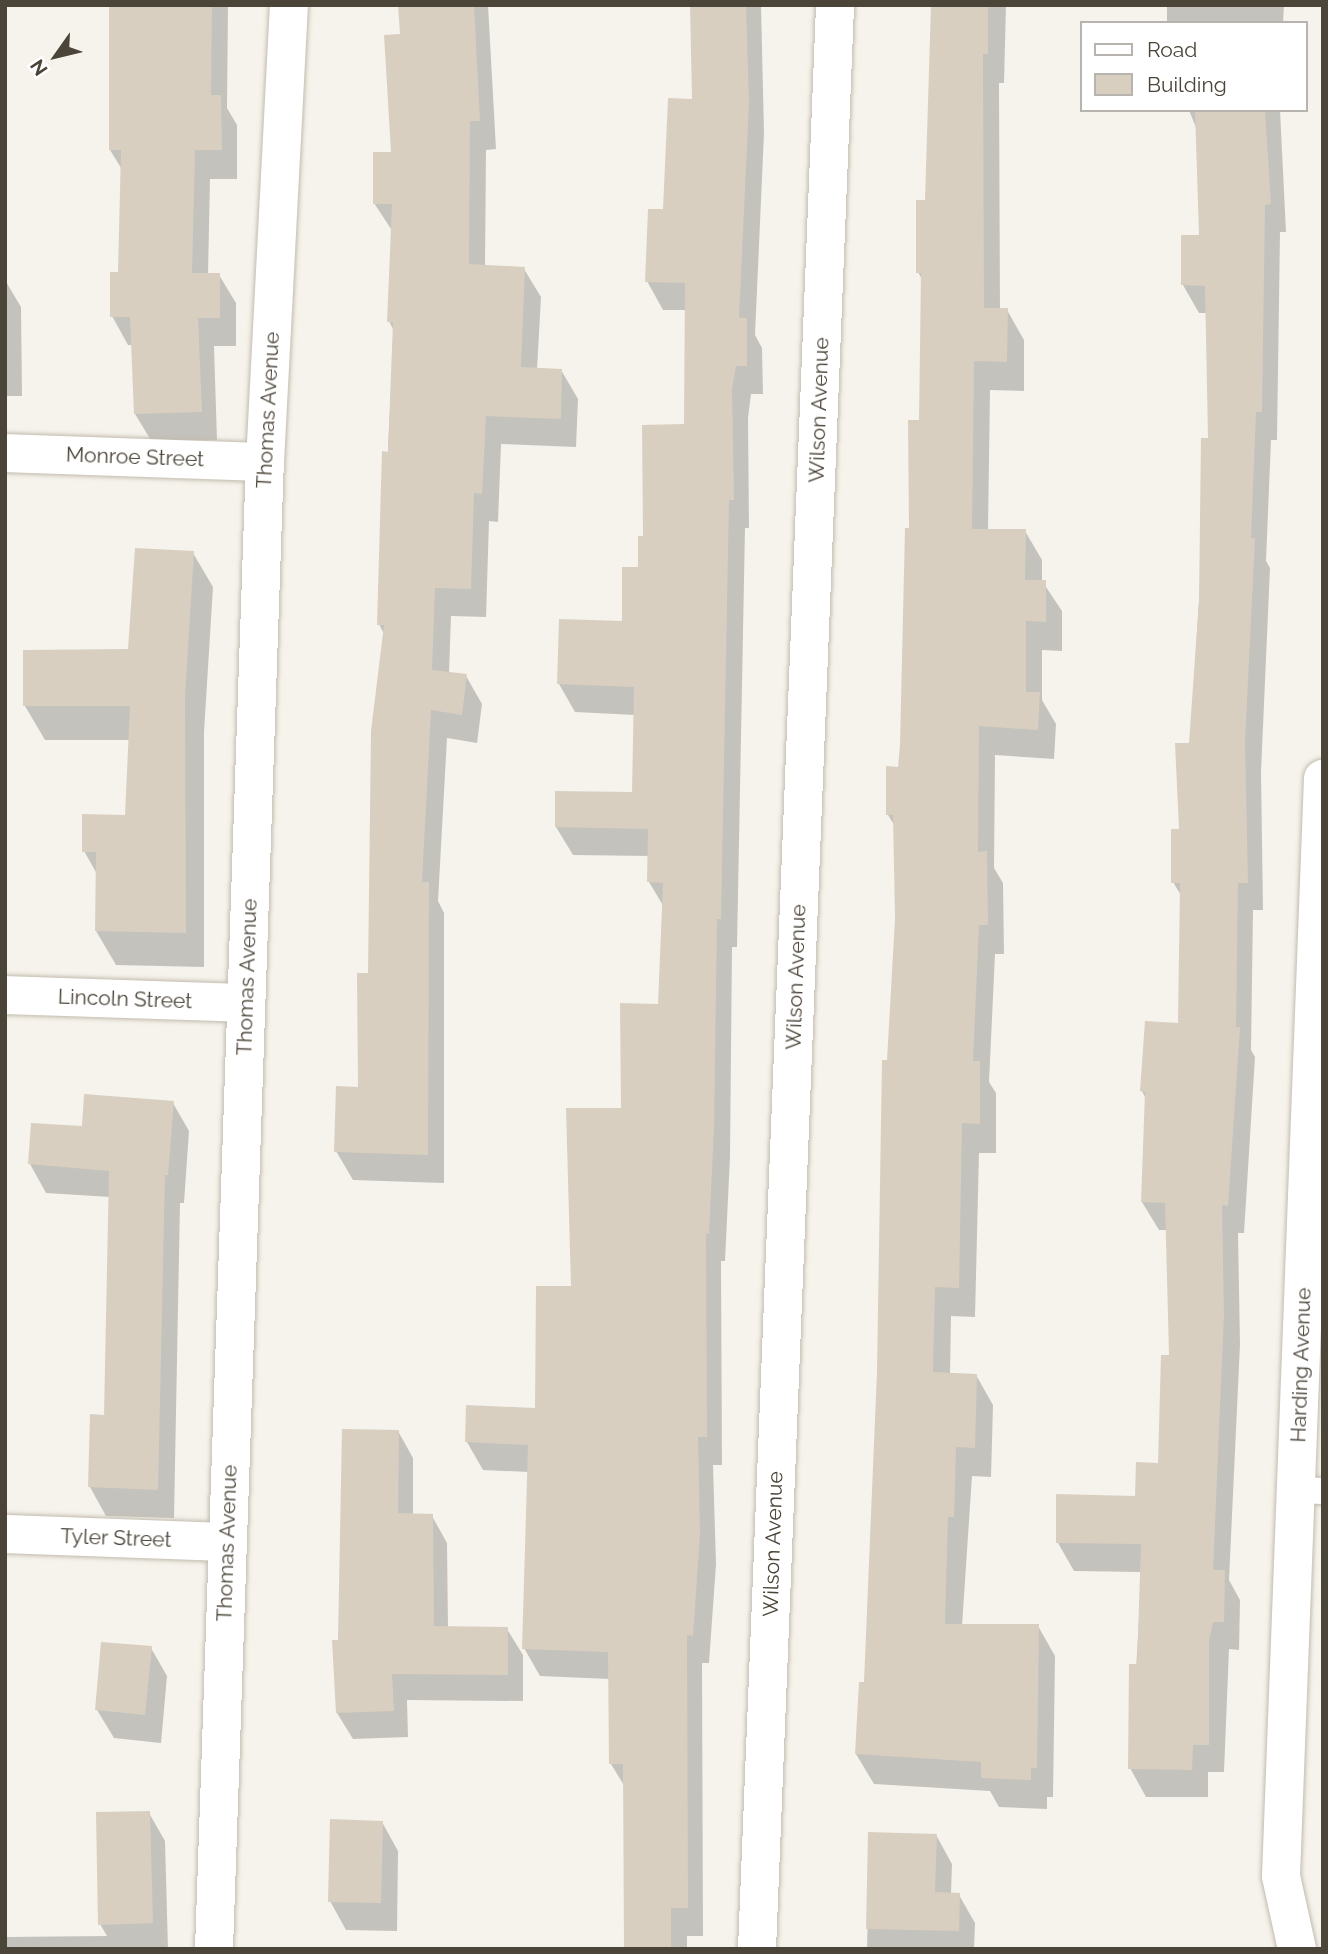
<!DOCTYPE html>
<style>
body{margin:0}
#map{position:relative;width:1328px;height:1954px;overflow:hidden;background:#f6f3ec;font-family:Raleway,sans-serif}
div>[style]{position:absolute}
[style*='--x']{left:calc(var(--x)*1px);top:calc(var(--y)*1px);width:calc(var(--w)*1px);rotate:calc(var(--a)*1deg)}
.shadow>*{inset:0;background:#0003}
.building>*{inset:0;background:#d8cfc1}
.roads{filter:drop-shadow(0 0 2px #c2bbae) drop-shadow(0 0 2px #c2bbae)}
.lane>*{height:26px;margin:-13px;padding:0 13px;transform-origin:13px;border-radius:13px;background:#fff}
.street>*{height:38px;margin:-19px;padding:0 19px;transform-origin:19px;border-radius:19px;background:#fff}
span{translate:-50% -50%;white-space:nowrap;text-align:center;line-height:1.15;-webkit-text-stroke:6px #fff;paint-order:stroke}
.street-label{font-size:21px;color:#4b4439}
.frame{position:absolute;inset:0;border:7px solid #4b4439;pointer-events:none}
.legend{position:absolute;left:1080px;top:21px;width:228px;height:91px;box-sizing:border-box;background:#fff;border:2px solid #b7b4b0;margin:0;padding:9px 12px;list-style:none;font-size:21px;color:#4b4439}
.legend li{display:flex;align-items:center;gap:14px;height:35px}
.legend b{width:35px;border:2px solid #b7b4b0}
.north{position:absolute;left:21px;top:21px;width:70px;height:70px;-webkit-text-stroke:5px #fff;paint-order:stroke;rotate:236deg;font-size:19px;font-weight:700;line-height:28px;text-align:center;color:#4b4439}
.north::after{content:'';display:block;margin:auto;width:24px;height:32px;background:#4b4439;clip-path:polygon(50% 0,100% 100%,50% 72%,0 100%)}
</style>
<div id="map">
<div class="shadow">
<i style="clip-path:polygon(111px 5px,228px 5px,227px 108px,237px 125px,237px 179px,210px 179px,208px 275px,219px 275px,236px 303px,236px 346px,214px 346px,217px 440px,152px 442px,135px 414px,133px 345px,128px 345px,112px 316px,120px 273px,123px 171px,110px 150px)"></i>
<i style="clip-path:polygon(400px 5px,488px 5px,496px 149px,486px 150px,485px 267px,524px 269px,541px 297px,537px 370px,561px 370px,578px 399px,576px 447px,501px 444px,498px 522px,489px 521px,486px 617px,451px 616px,449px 674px,466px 676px,482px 704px,477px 743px,447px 738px,438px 901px,444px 913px,444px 1183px,353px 1180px,336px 1151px,360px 1089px,369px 975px,384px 634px,379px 624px,394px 331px,389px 321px,393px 232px,374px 203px,393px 154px,402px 35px)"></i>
<i style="clip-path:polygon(691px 5px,761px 5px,764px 133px,755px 335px,762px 348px,763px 394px,751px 394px,748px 418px,749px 528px,745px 528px,737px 947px,732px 947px,730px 1157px,725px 1261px,721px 1261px,722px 1465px,713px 1465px,716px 1564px,709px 1663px,702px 1663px,703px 1936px,687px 1936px,687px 1949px,624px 1949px,625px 1787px,611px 1764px,610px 1679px,540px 1676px,524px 1648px,529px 1472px,483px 1470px,467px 1442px,537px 1410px,623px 1110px,660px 1006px,664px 907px,649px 882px,650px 856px,573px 855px,556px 827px,634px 794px,635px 715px,575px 712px,559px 684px,624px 623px,645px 538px,686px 426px,687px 310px,663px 310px,647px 281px,694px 101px)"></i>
<i style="clip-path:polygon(932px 5px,1006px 5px,1004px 83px,999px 83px,1000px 310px,1007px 310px,1024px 340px,1024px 391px,990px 390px,988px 530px,1025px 531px,1042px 560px,1042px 581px,1062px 611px,1062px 651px,1042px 650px,1042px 700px,1056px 724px,1054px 759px,995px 755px,994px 868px,1003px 883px,1004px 954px,995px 954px,989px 1082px,996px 1093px,996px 1153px,979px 1153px,975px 1317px,951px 1316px,950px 1375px,976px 1375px,993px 1405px,991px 1477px,972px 1476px,962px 1626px,1038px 1626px,1055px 1656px,1053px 1797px,1047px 1797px,1047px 1809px,999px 1807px,990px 1791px,874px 1784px,856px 1754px,866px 1684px,897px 919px,895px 826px,888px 815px,899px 768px,921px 422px,923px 281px,918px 272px,927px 202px)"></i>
<i style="clip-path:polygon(1167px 5px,1284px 5px,1283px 23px,1167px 23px)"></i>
<i style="clip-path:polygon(1189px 110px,1280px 110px,1286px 232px,1280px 232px,1277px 440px,1271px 440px,1266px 561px,1270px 568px,1261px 772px,1263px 910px,1253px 910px,1251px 1050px,1255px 1057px,1244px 1233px,1238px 1233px,1240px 1344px,1229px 1580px,1240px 1600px,1239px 1650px,1229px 1649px,1224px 1772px,1208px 1772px,1208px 1797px,1146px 1797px,1130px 1768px,1142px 1572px,1074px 1571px,1058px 1543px,1137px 1498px,1160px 1465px,1171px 1357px,1167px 1230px,1159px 1230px,1142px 1202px,1146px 1099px,1142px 1091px,1180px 1025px,1182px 897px,1173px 882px,1190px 745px,1209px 440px,1207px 313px,1199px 313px,1183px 285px,1201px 237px,1197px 130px)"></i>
<i style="clip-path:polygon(5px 280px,21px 307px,22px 396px,5px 396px)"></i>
<i style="clip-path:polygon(193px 553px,213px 587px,204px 732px,204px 967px,116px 965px,96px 931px,97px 874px,84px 851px,127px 816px,130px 740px,45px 740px,25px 706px,130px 651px)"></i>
<i style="clip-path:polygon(173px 1103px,189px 1131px,184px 1203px,180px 1203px,174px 1518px,106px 1516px,90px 1487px,106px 1417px,110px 1197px,46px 1193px,30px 1164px,83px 1128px)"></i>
<i style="clip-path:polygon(398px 1431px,413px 1458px,413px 1515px,432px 1516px,447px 1543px,448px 1628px,507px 1629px,523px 1655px,523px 1701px,407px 1700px,408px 1737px,353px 1739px,337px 1713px,339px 1641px)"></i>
<i style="clip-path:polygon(151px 1648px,167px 1676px,161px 1743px,114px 1738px,97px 1710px)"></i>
<i style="clip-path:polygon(149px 1813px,165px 1841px,168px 1949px,5px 1949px,5px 1937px,107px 1936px,100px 1924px)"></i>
<i style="clip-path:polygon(382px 1822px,398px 1851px,397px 1931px,346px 1930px,330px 1901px)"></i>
<i style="clip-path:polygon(870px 1833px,936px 1835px,952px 1864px,951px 1894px,959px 1895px,975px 1923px,974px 1949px,867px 1949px)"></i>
</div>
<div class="building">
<i style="clip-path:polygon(109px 5px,212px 5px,211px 95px,221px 95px,222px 150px,195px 150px,192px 273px,220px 273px,220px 318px,198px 318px,202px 412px,134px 414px,130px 317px,110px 317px,110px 272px,118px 272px,121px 150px,109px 150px)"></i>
<i style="clip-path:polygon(398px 5px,474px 5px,480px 121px,470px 121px,469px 264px,525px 267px,521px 367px,562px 369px,561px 419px,486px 416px,482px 494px,474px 493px,471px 589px,435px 588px,432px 670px,467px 674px,462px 715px,431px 710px,422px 882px,429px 882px,428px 1155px,334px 1152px,336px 1086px,358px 1087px,357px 973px,368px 973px,371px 731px,384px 625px,377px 625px,382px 451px,388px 452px,393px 322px,387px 322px,392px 204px,373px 204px,373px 152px,391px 152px,384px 35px,400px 34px)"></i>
<i style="clip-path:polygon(690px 5px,746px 5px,749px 103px,739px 318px,747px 318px,747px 366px,736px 366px,732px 389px,734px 500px,729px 500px,721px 919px,717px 919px,714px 1128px,709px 1234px,706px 1233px,707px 1437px,698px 1437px,700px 1534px,693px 1636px,687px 1635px,688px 1908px,671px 1908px,671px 1949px,624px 1949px,623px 1764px,609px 1764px,608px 1652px,522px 1649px,528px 1445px,465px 1442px,466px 1405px,535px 1408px,536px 1286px,571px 1286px,566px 1108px,621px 1108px,620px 1003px,658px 1004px,663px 883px,647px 882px,648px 829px,555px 827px,555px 791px,632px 792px,634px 687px,557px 684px,559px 619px,622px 621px,622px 567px,638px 567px,638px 536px,643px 536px,642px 425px,684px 424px,685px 283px,645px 282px,648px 209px,663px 209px,668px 98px,692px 99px)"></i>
<i style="clip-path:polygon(931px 5px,988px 5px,988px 54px,983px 54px,984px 308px,1008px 308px,1007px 362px,974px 361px,972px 529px,1026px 529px,1025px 580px,1046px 580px,1046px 622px,1026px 621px,1026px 692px,1040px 692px,1038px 730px,979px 726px,978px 852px,987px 851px,988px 925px,979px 925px,973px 1061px,980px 1061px,980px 1124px,962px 1123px,959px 1288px,935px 1287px,933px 1372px,977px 1374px,975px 1448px,956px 1447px,954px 1517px,948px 1517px,945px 1624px,1039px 1624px,1037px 1768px,1031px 1768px,1031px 1780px,981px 1778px,981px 1762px,855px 1754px,859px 1682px,864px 1682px,877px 1371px,882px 1060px,887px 1060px,895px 919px,893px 815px,886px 815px,886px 766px,898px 767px,900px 745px,905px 528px,909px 528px,908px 420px,919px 420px,921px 273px,916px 273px,916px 200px,925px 200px)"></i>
<i style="clip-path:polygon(1195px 110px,1265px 110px,1271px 204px,1265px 205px,1262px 412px,1256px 412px,1251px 538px,1255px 538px,1245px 742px,1248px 883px,1238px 883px,1236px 1027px,1240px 1027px,1228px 1206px,1222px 1205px,1224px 1315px,1213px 1570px,1225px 1570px,1224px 1622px,1213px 1622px,1209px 1640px,1209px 1745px,1193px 1745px,1192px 1770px,1128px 1769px,1129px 1664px,1137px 1664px,1141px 1544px,1056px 1543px,1056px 1494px,1135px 1496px,1136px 1462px,1158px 1463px,1161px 1355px,1169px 1355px,1165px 1203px,1141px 1202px,1145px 1092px,1140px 1091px,1145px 1021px,1178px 1023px,1180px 883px,1171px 883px,1171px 829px,1179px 829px,1175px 743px,1189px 743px,1199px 601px,1201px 438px,1208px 438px,1205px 286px,1181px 285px,1181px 235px,1199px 235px)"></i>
<i style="clip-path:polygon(135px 548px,194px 551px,185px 696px,186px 933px,95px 931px,96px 852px,82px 852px,82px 814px,125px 815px,130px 706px,23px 706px,23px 650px,128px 649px)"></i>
<i style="clip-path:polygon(84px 1094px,174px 1101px,168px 1175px,165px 1175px,158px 1490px,88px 1487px,90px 1414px,104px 1415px,109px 1171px,28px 1164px,31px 1123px,82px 1126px)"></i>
<i style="clip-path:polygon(342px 1429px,399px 1430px,398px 1513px,433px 1514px,434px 1626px,508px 1627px,508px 1675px,392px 1674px,394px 1711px,336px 1713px,332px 1640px,338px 1640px)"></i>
<i style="clip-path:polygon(101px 1642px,152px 1646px,145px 1715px,95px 1710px)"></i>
<i style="clip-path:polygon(150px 1811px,153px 1923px,98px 1925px,96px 1812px)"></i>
<i style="clip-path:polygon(330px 1819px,383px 1821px,381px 1903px,328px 1902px)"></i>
<i style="clip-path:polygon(868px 1832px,937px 1834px,935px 1892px,960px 1893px,959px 1931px,866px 1929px)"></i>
</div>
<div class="roads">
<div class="lane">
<i style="--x:1296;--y:1490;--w:27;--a:2"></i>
</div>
<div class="street">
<i style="--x:5;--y:453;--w:260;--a:2"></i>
<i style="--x:5;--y:995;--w:241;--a:1.9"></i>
<i style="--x:5;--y:1534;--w:222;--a:2.1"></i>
<i style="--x:214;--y:1949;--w:1488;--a:-88.04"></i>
<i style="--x:265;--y:462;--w:458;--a:-87"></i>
<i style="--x:757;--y:1949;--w:1946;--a:-87.7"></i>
<i style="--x:1297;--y:1949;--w:75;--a:-102.4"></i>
<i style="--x:1281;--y:1876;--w:1098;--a:-87.81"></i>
</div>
</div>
<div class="street-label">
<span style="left:268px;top:410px;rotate:-87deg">Thomas Avenue</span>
<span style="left:819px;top:410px;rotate:-88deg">Wilson Avenue</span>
<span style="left:135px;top:457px;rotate:2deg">Monroe Street</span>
<span style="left:247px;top:977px;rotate:-88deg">Thomas Avenue</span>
<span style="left:796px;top:977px;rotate:-88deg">Wilson Avenue</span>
<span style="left:125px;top:999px;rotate:2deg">Lincoln Street</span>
<span style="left:1301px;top:1365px;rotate:-88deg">Harding Avenue</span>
<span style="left:116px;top:1538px;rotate:2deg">Tyler Street</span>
<span style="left:227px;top:1543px;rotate:-88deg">Thomas Avenue</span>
<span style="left:773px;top:1544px;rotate:-88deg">Wilson Avenue</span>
</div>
<div class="frame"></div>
<ul class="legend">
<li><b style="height:9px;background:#fff"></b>Road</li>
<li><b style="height:19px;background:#d8cfc1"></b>Building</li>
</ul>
<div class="north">N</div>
</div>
